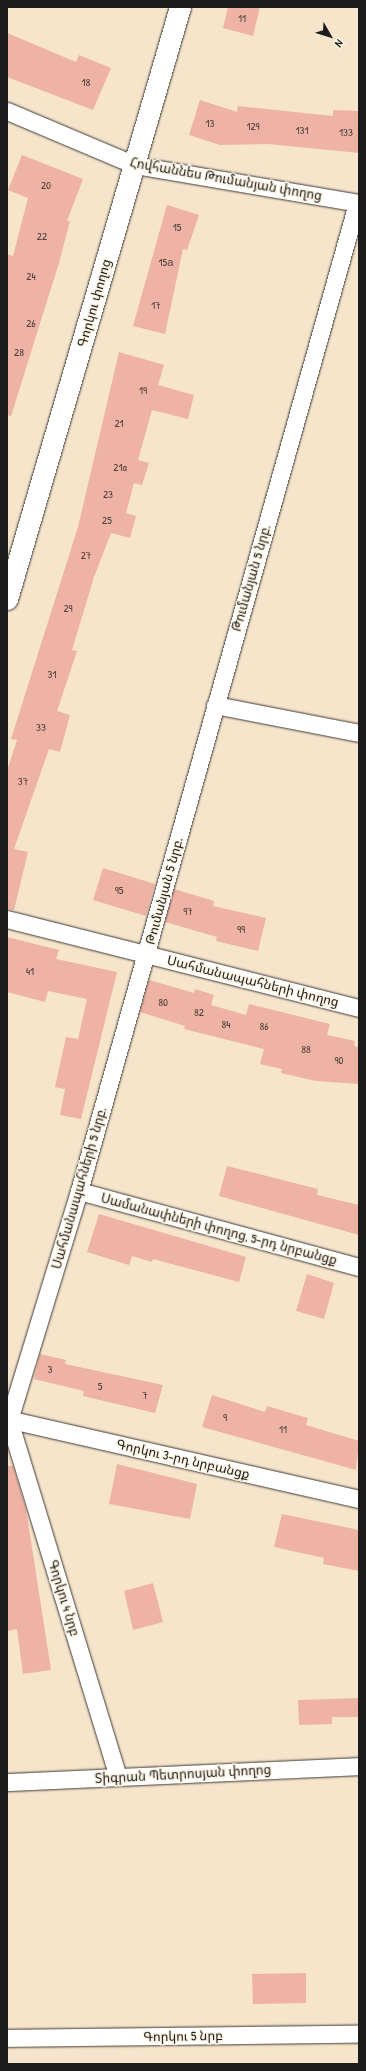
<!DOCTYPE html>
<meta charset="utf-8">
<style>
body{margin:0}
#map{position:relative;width:366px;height:2071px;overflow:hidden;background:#f6e4cb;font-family:"Patrick Hand","Noto Sans Armenian",sans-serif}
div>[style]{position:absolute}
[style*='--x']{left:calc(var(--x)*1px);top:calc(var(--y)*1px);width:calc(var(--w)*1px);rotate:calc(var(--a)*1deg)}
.building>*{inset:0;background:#eeb3a4}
.roads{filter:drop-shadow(0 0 1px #3d3a36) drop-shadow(0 0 1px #3d3a36)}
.minor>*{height:17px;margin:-8.5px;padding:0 8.5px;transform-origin:8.5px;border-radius:8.5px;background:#fff}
.tertiary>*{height:21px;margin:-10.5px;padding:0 10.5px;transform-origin:10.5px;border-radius:10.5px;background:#fff}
span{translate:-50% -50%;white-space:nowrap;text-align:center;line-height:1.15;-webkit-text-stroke:3px #fcf5e5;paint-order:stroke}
.number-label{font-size:11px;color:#50423e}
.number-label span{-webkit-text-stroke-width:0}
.street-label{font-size:13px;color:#1c1c1c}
.frame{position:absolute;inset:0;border:8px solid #1c1c1c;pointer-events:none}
.north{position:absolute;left:310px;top:16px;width:40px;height:40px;-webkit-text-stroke:3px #fcf5e5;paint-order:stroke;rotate:129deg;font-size:11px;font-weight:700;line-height:16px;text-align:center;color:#1c1c1c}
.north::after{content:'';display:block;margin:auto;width:14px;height:18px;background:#1c1c1c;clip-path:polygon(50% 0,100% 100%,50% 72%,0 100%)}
</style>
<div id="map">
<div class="building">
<i style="clip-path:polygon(228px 7px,260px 7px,253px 36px,223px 28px)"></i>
<i style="clip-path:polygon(7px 33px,76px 62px,79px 55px,111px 68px,93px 110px,7px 77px)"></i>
<i style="clip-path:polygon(200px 100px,237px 112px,238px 106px,333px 116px,333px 110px,359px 111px,359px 153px,268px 144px,220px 145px,189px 135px)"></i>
<i style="clip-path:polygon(22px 155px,83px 179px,67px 221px,70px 221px,59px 263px,11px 416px,7px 415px,7px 254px,13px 256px,28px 198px,8px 190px)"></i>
<i style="clip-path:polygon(167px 205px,199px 215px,187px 250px,183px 249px,165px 334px,133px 326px)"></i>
<i style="clip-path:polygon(119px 352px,164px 365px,158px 385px,194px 395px,188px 419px,152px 410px,138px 460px,149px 463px,142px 485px,134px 483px,126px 513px,136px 516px,130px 538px,111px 533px,94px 577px,72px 650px,77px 651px,57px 711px,70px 715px,60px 752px,49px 749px,14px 849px,28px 852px,14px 910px,7px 909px,7px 771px,17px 740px,11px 739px,78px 527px)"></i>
<i style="clip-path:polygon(103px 868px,155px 884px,146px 916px,93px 900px)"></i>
<i style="clip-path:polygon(174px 889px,214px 901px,213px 906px,266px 918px,258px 951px,216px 941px,217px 937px,165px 922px)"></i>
<i style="clip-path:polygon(7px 937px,59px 950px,56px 959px,117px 972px,81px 1119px,60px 1115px,65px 1089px,55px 1087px,66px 1037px,78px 1039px,87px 999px,48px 991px,45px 1002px,7px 992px)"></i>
<i style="clip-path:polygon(149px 980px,194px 993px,195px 989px,214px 995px,211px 1005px,246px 1015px,249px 1004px,330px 1024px,327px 1035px,355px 1041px,354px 1046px,359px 1047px,359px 1084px,316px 1081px,281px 1073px,282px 1069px,260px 1064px,264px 1049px,184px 1029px,185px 1026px,140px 1012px)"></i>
<i style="clip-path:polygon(227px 1166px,318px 1189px,317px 1195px,359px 1205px,359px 1235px,219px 1196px)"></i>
<i style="clip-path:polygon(99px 1214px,246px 1257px,239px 1282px,153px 1259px,152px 1262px,132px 1256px,129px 1265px,87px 1252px)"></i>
<i style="clip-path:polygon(307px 1274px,334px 1283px,324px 1319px,296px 1311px)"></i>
<i style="clip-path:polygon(40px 1354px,66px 1360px,65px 1364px,163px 1385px,155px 1413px,83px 1396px,84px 1391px,34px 1379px)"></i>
<i style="clip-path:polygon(212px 1395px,265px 1412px,267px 1406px,308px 1418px,306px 1425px,359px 1441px,356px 1470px,202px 1427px)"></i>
<i style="clip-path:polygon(117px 1464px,197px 1484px,190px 1519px,109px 1504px)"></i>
<i style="clip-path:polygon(7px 1466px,13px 1466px,26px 1509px,51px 1670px,23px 1674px,17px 1629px,7px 1631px)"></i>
<i style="clip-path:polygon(282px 1514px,359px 1530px,359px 1571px,323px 1564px,324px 1558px,274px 1547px)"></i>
<i style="clip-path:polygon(153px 1583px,163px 1622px,133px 1630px,124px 1591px)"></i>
<i style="clip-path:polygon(359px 1698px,359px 1717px,332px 1717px,332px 1724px,299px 1725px,298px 1700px)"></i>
<i style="clip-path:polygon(306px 1973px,306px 2003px,253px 2004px,252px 1974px)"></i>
</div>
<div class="roads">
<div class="minor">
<i style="--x:7;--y:111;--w:139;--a:22.9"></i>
<i style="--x:135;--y:165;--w:227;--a:9.6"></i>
<i style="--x:215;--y:705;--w:147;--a:11"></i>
<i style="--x:7;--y:919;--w:363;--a:14.2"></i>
<i style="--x:79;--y:1191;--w:290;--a:15.2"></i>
<i style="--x:7;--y:1419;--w:361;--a:12.8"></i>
<i style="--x:118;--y:1777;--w:373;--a:-107"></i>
<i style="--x:9;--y:1420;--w:239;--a:-73"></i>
<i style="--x:79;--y:1191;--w:1026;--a:-74.28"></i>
<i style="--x:7;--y:1782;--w:352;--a:-2.6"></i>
<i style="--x:7;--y:2038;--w:352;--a:-0.7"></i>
</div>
<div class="tertiary">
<i style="--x:7;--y:599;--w:617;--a:-73.71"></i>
</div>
</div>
<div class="number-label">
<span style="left:242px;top:18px">11</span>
<span style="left:86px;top:82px">18</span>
<span style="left:210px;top:123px">13</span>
<span style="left:253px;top:126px">129</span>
<span style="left:302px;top:130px">131</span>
<span style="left:346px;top:132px">133</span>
<span style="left:46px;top:185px">20</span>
<span style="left:177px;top:227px">15</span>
<span style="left:42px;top:236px">22</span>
<span style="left:166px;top:262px">15а</span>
<span style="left:31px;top:276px">24</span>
<span style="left:156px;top:305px">17</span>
<span style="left:31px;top:323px">26</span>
<span style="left:19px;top:352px">28</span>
<span style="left:143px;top:390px">19</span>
<span style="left:119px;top:423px">21</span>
<span style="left:120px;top:467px">21a</span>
<span style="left:108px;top:494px">23</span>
<span style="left:107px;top:520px">25</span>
<span style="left:86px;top:555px">27</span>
<span style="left:68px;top:608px">29</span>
<span style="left:52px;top:674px">31</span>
<span style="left:41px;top:727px">33</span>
<span style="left:23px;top:781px">37</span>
<span style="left:119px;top:890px">95</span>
<span style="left:188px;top:911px">97</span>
<span style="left:241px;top:929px">99</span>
<span style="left:30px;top:971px">41</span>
<span style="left:163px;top:1002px">80</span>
<span style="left:199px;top:1012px">82</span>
<span style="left:226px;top:1024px">84</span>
<span style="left:264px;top:1026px">86</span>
<span style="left:306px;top:1049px">88</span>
<span style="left:339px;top:1060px">90</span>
<span style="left:50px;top:1369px">3</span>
<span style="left:100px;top:1386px">5</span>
<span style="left:145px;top:1395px">7</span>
<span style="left:225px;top:1417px">9</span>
<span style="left:283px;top:1429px">11</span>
</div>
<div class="street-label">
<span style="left:226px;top:179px;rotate:10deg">Հովհաննես Թումանյան փողոց</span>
<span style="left:94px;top:303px;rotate:-74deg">Գորկու փողոց</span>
<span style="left:251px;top:578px;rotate:-74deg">Թումանյան 5 նրբ.</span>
<span style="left:164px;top:891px;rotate:-75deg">Թումանյան 5 նրբ.</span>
<span style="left:253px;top:981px;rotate:14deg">Սահմանապահների փողոց</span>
<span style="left:79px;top:1188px;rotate:-74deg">Սահմանապահների 5 նրբ.</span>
<span style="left:219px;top:1229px;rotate:15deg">Սամանափների փողոց, 5-րդ նրբանցք</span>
<span style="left:183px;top:1459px;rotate:13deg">Գորկու 3-րդ նրբանցք</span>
<span style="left:64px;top:1598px;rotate:73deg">Գորկու 4 նրբ</span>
<span style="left:183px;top:1774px;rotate:-3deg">Տիգրան Պետրոսյան փողոց</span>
<span style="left:183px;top:2036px;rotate:-1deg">Գորկու 5 նրբ</span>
</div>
<div class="frame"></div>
<div class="north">N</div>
</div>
